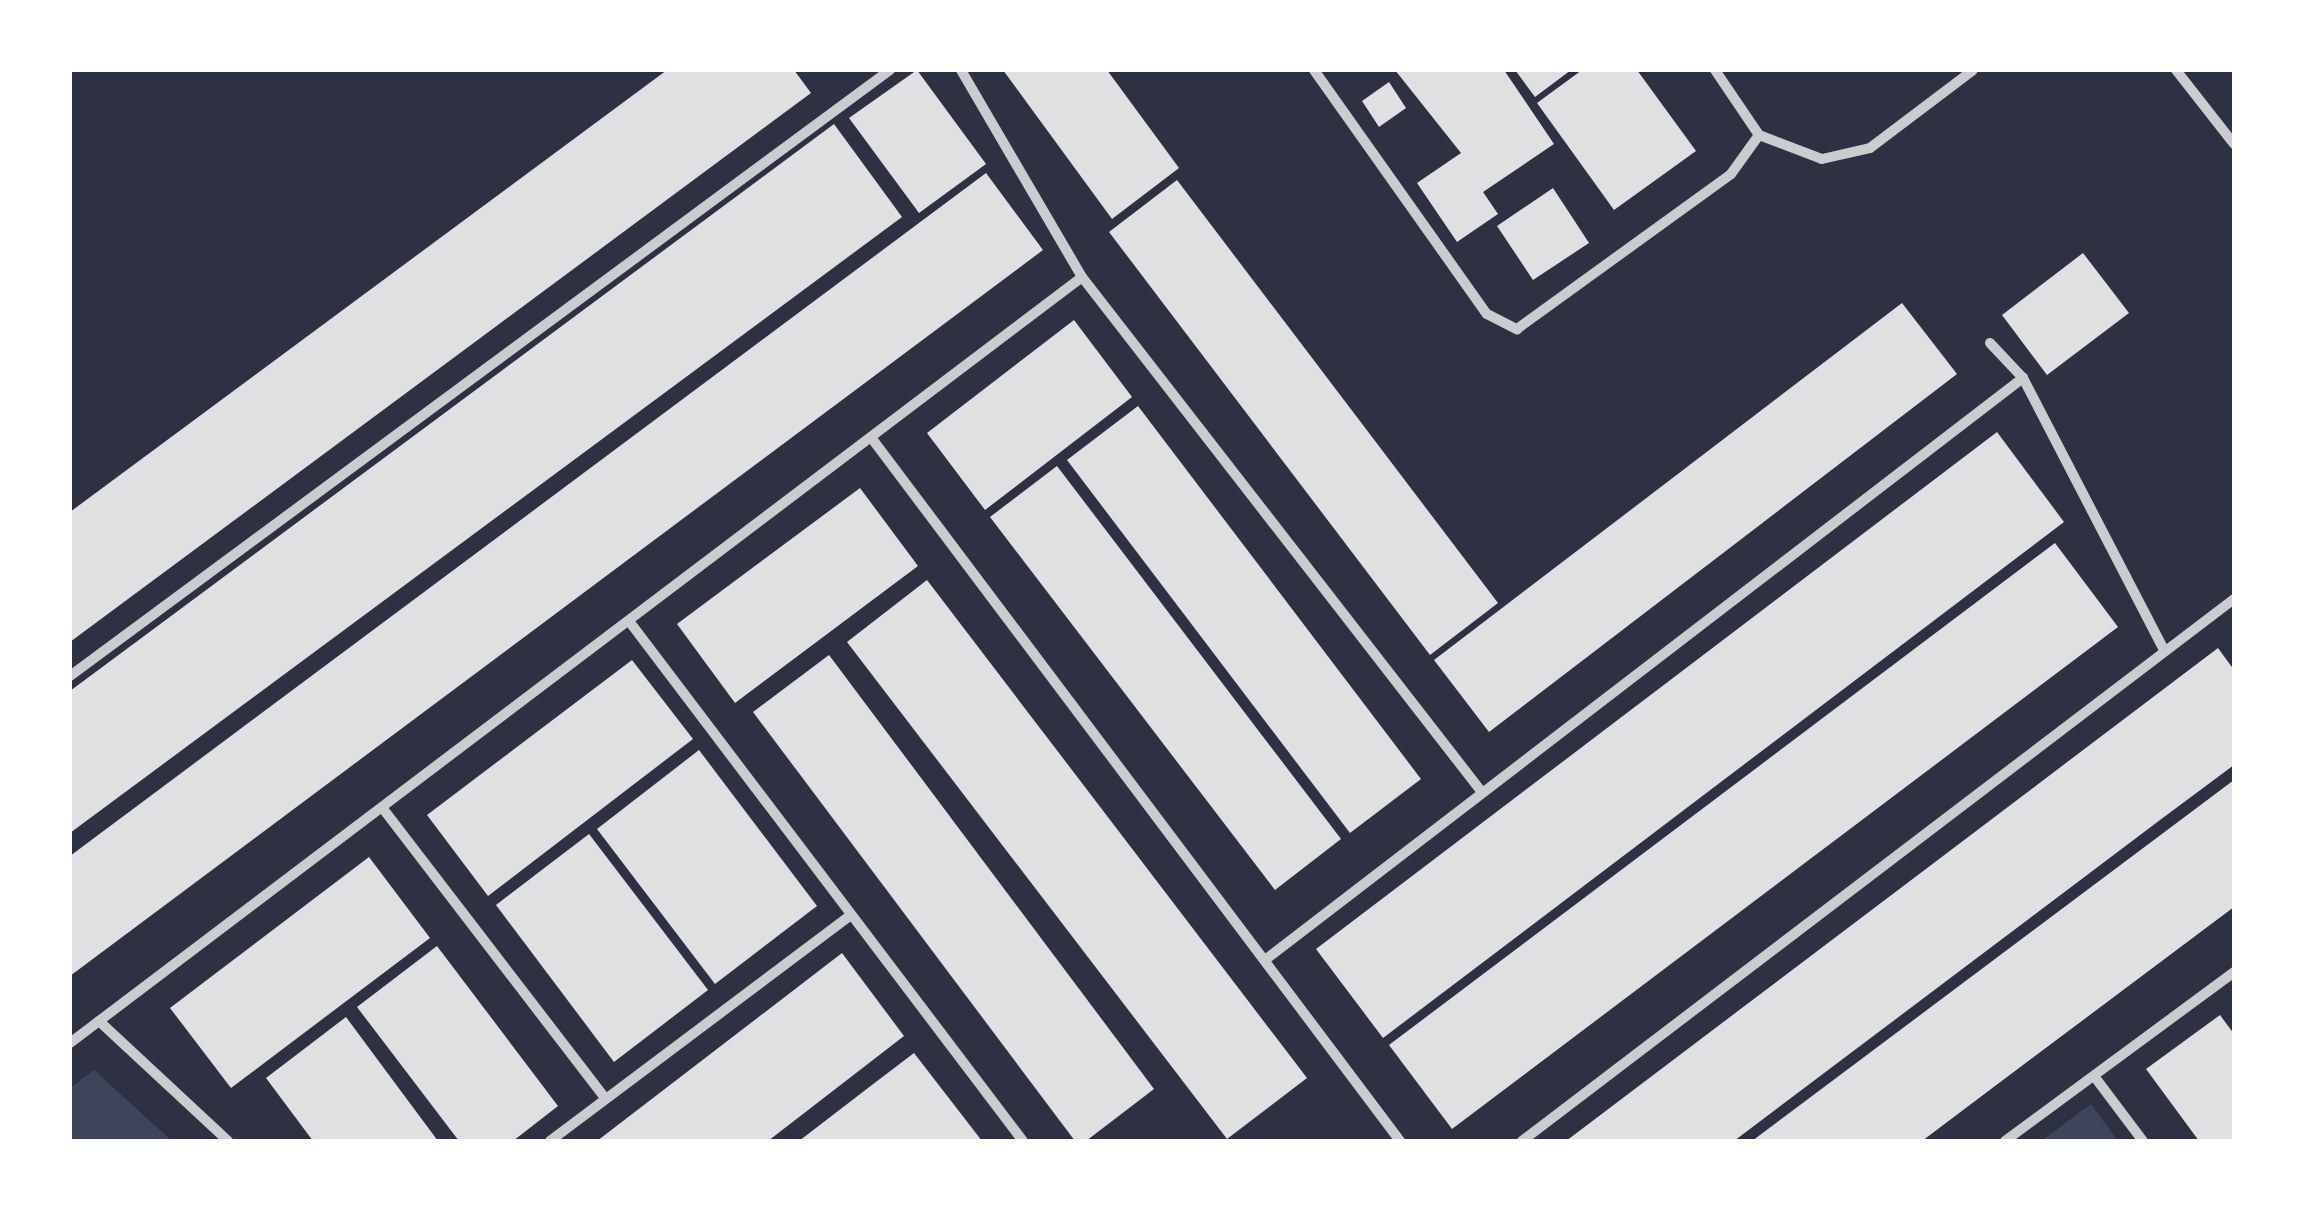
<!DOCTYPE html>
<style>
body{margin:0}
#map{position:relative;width:2304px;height:1211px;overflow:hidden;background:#2d3142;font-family:Georgia,serif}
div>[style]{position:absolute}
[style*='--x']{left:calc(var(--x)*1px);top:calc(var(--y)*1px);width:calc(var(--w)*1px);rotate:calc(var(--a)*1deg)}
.green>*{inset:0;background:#3c4559}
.building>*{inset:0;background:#e0e0e3}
.minor>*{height:10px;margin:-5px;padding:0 5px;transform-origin:5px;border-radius:5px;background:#caccd0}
span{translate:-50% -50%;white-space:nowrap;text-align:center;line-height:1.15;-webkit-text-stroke:10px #fff;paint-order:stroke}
.frame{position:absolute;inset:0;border:72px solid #fff;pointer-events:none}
</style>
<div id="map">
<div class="green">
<i style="clip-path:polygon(94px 1070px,172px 1141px,70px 1141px,70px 1088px)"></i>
<i style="clip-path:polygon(2091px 1104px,2118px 1141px,2041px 1141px)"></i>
</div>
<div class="building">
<i style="clip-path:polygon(667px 70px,794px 70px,811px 93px,70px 642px,70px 512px)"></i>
<i style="clip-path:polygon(917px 70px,986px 164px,919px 213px,849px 118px)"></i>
<i style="clip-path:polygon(1003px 70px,1107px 70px,1179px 168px,1112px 219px)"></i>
<i style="clip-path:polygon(1395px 70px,1504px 70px,1554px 144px,1483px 192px,1498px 214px,1457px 242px,1417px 183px,1461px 153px)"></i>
<i style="clip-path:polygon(1515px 70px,1571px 70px,1535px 97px)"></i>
<i style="clip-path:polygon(1582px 70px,1637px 70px,1696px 151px,1614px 210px,1537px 103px)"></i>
<i style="clip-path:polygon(1389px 82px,1406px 108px,1379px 127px,1362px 101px)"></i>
<i style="clip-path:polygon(834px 124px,902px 217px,70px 833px,70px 691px)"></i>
<i style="clip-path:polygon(986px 173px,1043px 250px,70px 976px,70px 856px)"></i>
<i style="clip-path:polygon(1177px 180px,1498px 603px,1430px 655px,1109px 232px)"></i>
<i style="clip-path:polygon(1553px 188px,1589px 243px,1533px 280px,1497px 226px)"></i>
<i style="clip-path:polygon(2083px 253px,2129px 313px,2047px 375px,2002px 315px)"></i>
<i style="clip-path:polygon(1902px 303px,1957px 374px,1489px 732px,1434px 660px)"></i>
<i style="clip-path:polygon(1074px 320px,1132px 397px,985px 510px,927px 433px)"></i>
<i style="clip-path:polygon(1138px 406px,1421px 779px,1350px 833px,1067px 460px)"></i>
<i style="clip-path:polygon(1997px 432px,2064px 522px,1383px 1038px,1316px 949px)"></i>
<i style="clip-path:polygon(1057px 466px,1341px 839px,1275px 890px,990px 517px)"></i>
<i style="clip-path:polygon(860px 488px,918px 566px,735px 703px,677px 624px)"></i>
<i style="clip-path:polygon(2055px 543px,2118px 627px,1452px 1129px,1389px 1045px)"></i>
<i style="clip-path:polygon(927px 580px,1307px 1078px,1227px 1139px,847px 642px)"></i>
<i style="clip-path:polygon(2218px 648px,2234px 670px,2234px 765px,2160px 820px,1734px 1141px,1566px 1141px)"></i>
<i style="clip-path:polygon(829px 655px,1154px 1089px,1086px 1141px,1075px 1141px,753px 712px)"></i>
<i style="clip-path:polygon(632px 660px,693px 739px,488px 896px,427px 815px)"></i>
<i style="clip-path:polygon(699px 750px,817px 906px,715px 984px,597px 829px)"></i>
<i style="clip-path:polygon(2234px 780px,2234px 907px,1995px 1086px,1922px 1141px,1752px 1141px)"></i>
<i style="clip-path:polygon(589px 834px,708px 990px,614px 1062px,496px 905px)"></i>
<i style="clip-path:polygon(369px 857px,430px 938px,231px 1088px,170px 1008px)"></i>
<i style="clip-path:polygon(437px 946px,558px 1106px,513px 1141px,459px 1141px,357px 1007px)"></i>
<i style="clip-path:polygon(842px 953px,904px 1036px,768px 1141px,597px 1141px)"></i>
<i style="clip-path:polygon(2220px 1015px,2234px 1034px,2234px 1141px,2199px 1141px,2146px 1069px)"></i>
<i style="clip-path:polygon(346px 1017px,386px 1071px,438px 1141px,313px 1141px,266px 1078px)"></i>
<i style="clip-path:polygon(914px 1053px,982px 1141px,799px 1141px,868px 1088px)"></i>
</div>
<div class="minor">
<i style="--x:961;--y:70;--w:240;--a:59.7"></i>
<i style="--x:1082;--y:277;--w:651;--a:52.18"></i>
<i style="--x:1314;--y:70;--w:299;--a:54.7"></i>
<i style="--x:1487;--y:314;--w:34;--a:27"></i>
<i style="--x:1517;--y:329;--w:264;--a:-35.9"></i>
<i style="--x:1731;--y:174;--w:48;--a:-54.3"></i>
<i style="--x:1715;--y:70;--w:78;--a:55.9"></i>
<i style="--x:1759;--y:135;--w:67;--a:20.9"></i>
<i style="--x:1822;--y:159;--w:49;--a:-12.9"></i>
<i style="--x:1870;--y:148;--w:129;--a:-37.1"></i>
<i style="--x:2176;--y:70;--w:94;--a:51.9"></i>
<i style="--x:1990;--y:343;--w:48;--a:46.7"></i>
<i style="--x:2023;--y:378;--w:306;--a:62.6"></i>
<i style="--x:873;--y:440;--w:877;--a:53.06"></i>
<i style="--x:632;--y:625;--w:647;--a:52.85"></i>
<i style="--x:70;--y:676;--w:1020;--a:-36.47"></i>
<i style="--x:384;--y:810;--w:364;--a:52.5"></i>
<i style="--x:1265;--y:960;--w:956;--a:-37.52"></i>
<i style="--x:99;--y:1021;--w:176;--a:42.9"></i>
<i style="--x:70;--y:1043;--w:1269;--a:-37.12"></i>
<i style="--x:2094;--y:1076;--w:81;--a:53"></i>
<i style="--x:550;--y:1141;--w:375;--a:-36.9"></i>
<i style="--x:1522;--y:1141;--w:895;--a:-37.28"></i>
<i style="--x:2005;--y:1141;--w:285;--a:-36.4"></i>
</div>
<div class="frame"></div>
</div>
